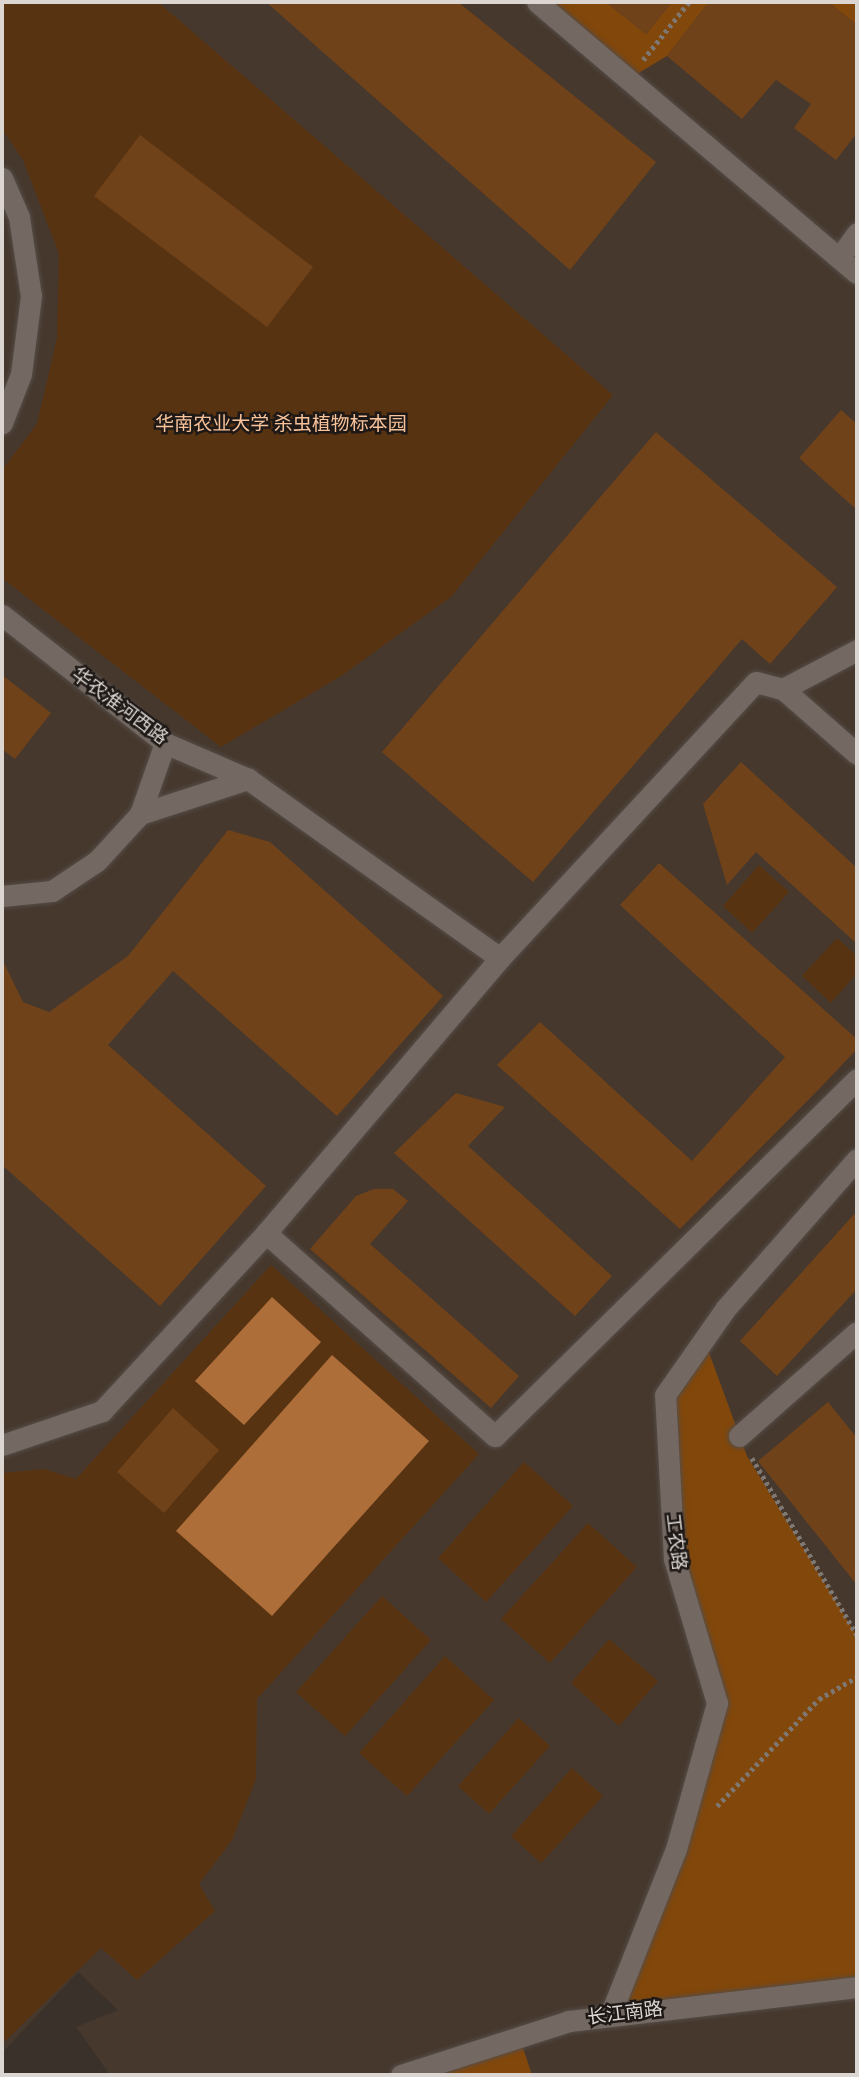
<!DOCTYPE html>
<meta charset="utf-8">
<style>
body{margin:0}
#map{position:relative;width:859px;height:2077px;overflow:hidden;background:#3a312a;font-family:Rubik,"Noto Sans SC",sans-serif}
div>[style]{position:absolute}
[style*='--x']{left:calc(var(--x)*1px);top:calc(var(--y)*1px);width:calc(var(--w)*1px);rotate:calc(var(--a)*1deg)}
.built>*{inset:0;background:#46382d}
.green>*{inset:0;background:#583311}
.forest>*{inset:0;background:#82470a}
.water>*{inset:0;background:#ad6e3a}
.building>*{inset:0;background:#70421a}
.path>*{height:4.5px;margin-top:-2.25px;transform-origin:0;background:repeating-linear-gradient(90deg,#7f7772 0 3.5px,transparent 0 7px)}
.roads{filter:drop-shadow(0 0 2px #554d48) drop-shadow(0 0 2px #554d48)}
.minor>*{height:21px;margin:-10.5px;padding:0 10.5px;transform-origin:10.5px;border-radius:10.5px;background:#746962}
span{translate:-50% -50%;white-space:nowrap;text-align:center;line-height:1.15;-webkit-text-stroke:5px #1e1916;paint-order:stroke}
.park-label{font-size:19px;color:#f8c39b}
.street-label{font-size:19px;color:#dcd6d2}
.frame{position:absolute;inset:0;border:4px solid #dcd6d2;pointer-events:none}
</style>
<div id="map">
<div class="built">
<i style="clip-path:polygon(2px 2px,857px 2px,857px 2075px,110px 2075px,76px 2027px,118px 2010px,78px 1972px,2px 2053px)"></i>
</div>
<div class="green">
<i style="clip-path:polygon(2px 2px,158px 2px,613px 395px,451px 597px,341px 676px,221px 747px,2px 578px,2px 470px,37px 424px,57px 338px,59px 254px,23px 160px,2px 129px)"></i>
<i style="clip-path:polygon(759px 865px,789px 892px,752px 933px,723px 906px)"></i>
<i style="clip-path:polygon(837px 938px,857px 956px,857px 973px,831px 1003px,802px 976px)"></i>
<i style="clip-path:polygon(271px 1265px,479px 1454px,257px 1699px,256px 1779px,232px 1840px,199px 1884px,215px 1911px,137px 1980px,101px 1948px,2px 2044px,2px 1473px,44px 1469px,76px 1479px)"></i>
<i style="clip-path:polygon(524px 1462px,573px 1506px,486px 1602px,438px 1558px)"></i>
<i style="clip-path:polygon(588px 1523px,637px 1567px,550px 1663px,501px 1619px)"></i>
<i style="clip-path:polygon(382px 1596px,431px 1640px,345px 1736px,296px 1692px)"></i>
<i style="clip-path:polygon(609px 1639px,658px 1681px,619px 1726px,571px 1683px)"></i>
<i style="clip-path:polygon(445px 1656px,494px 1700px,407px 1796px,359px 1753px)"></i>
<i style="clip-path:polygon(519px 1718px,550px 1746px,489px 1814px,458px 1786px)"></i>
<i style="clip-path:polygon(572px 1768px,603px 1796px,541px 1863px,511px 1836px)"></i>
</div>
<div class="forest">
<i style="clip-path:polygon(537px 2px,606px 2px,646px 34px,672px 2px,709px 2px,667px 56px,627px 80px)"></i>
<i style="clip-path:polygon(828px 2px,857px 2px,857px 25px)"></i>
<i style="clip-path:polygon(704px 1339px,747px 1456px,857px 1636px,857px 1987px,611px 2013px,717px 1703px,674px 1559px,665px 1395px)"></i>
<i style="clip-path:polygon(519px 2036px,532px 2075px,401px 2075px)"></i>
</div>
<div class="water">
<i style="clip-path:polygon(272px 1297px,321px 1342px,244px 1425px,195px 1381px)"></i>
<i style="clip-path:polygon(332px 1355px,429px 1441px,272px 1616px,176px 1531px)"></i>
</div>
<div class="building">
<i style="clip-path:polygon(266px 2px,458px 2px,656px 162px,570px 270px)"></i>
<i style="clip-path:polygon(606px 2px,672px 2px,646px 34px)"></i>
<i style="clip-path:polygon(709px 2px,828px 2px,857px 25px,857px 133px,836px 160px,794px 128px,811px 104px,776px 80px,742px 119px,667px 56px)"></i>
<i style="clip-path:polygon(140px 135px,313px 267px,267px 327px,94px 196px)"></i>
<i style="clip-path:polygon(841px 410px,857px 424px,857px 510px,799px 458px)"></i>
<i style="clip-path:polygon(656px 432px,837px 587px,770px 664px,742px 639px,533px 882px,382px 752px)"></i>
<i style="clip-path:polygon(2px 675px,51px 713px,15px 759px,2px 749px)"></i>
<i style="clip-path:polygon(741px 762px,857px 868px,857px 944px,756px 852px,727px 885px,703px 804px)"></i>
<i style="clip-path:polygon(228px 830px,270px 842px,443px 996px,337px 1116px,173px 971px,108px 1045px,266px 1186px,160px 1306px,2px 1165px,2px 959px,23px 1002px,49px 1012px,128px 956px)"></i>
<i style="clip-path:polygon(659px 863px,857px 1039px,857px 1049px,819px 1089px,680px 1229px,497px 1065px,540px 1022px,692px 1161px,785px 1057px,620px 905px)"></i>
<i style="clip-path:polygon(456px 1093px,505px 1107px,468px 1146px,612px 1276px,575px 1316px,394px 1153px)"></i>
<i style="clip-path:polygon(374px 1189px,393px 1189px,408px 1201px,370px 1244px,519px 1376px,491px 1408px,310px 1249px,356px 1196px)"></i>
<i style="clip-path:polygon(857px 1211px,857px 1289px,777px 1376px,740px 1341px)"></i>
<i style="clip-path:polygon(828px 1402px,857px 1438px,857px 1585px,758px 1461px)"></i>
<i style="clip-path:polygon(173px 1408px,219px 1450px,164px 1513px,117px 1472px)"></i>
</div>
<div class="path">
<i style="--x:643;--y:60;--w:74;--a:-51.6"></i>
<i style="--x:752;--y:1458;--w:206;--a:59.3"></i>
<i style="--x:717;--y:1806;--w:148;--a:-46.4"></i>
<i style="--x:819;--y:1699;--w:44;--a:-30.1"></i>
</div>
<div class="roads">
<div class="minor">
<i style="--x:537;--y:2;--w:419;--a:40.3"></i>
<i style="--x:2;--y:178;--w:43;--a:66.4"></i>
<i style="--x:19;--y:217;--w:80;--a:81.4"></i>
<i style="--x:31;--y:296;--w:79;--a:97.3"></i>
<i style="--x:21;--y:374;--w:53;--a:111.2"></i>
<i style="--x:839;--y:258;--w:31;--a:-54"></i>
<i style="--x:2;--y:615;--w:207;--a:38.1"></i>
<i style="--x:165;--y:743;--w:90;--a:23.4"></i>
<i style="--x:248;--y:779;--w:309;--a:35.4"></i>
<i style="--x:783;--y:689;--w:98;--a:41.3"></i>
<i style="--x:140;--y:814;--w:114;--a:-18"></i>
<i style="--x:2;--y:896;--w:50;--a:-5.7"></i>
<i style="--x:52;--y:891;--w:54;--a:-33.7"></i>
<i style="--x:97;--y:861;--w:64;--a:-47.5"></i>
<i style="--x:140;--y:814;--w:75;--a:-70.6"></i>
<i style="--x:266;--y:1233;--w:306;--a:41.6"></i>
<i style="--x:495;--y:1436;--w:508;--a:-44.6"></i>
<i style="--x:739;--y:1436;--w:157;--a:-41.4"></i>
<i style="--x:2;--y:1445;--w:106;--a:-18.8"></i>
<i style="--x:102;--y:1411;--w:242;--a:-47.3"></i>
<i style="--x:266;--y:1233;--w:361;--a:-49.6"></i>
<i style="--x:500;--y:958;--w:376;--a:-47.2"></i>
<i style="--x:756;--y:682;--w:28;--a:15"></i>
<i style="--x:783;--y:689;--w:84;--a:-27.8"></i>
<i style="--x:611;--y:2013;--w:176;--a:-68.4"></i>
<i style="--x:676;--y:1849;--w:152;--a:-74.3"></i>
<i style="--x:717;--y:1703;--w:150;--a:-106.6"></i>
<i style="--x:674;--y:1559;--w:164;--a:-93.1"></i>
<i style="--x:665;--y:1395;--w:106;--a:-55"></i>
<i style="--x:726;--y:1308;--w:198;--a:-48.7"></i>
<i style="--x:401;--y:2075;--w:176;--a:-17.8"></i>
<i style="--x:569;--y:2021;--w:290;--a:-6.7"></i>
</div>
</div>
<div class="park-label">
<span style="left:281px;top:424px">华南农业大学 杀虫植物标本园</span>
</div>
<div class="street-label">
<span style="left:120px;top:706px;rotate:37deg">华农淮河西路</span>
<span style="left:676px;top:1542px;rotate:83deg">工农路</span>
<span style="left:625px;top:2013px;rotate:-7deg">长江南路</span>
</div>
<div class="frame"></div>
</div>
